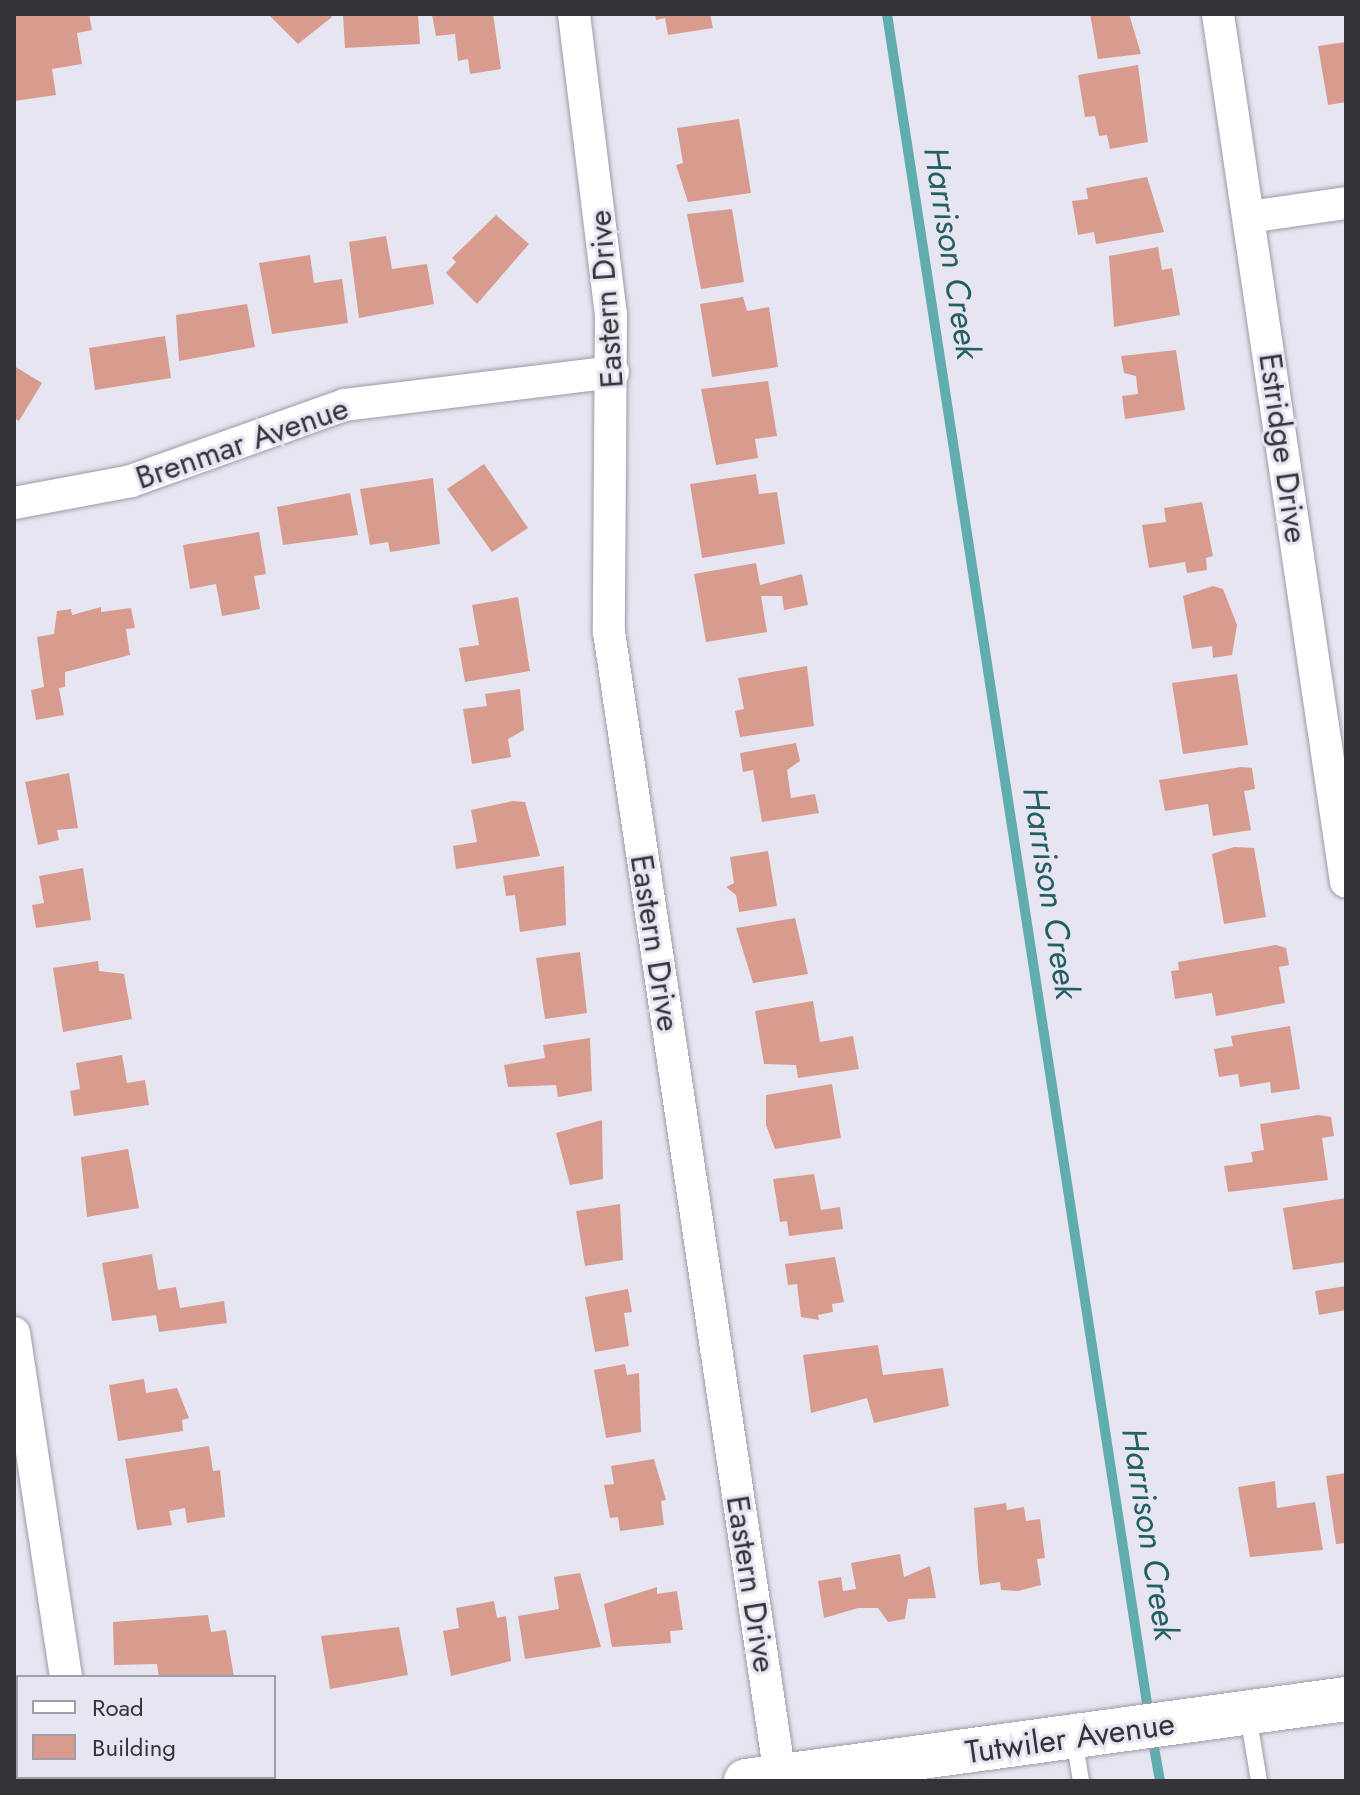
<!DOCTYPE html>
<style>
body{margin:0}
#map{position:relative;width:1360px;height:1795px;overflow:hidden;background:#e8e5f2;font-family:Jost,sans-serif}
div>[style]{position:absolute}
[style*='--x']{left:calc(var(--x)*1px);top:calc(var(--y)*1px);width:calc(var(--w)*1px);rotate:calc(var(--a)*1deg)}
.stream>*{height:10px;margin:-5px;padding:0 5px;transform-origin:5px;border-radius:5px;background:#61acaf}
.building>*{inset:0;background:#d89c8e}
.roads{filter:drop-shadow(0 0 2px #9e9ba7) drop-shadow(0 0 2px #9e9ba7)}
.lane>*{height:16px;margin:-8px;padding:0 8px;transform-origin:8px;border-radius:8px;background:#fff}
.street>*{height:32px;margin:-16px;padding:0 16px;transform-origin:16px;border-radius:16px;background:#fff}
.secondary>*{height:44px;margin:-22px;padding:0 22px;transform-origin:22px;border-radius:22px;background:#fff}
span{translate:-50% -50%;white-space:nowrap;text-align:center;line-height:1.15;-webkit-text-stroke:6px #e8e5f2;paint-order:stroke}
.street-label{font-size:32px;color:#343338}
.water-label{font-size:34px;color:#215f62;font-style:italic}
.frame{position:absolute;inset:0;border:16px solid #343338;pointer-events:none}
.legend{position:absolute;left:16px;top:1675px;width:260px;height:104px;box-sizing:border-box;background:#e8e5f2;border:2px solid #a09ea8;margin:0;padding:10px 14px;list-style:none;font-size:24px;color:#343338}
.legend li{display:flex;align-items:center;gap:16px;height:40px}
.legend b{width:40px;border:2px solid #a09ea8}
</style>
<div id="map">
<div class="stream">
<i style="--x:887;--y:14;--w:1722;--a:81.25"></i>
<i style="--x:1152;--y:1736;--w:46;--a:79.9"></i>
</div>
<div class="building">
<i style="clip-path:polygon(14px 14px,89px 14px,92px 30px,77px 33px,82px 64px,52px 69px,56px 95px,14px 101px)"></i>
<i style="clip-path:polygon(268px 14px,330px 14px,332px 17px,298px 44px)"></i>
<i style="clip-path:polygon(343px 14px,418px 14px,420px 44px,345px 48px)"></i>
<i style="clip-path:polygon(432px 14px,493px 14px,501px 69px,470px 74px,468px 59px,458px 61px,455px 34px,436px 36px)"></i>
<i style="clip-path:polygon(655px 14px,710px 14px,713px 28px,668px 35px,665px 18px,656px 20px)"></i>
<i style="clip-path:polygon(1090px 14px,1129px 14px,1141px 54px,1098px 59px)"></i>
<i style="clip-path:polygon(1346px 42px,1346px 102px,1328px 105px,1318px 46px)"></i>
<i style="clip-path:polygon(1138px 65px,1148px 142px,1110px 149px,1107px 135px,1099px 136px,1095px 116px,1085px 117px,1078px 75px)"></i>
<i style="clip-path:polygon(739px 119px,751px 193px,688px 202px,676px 165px,683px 163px,677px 128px)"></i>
<i style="clip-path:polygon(1147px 177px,1164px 232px,1096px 244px,1094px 232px,1078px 235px,1072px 201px,1088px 199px,1086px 188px)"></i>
<i style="clip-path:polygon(732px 209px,744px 282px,701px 289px,687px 214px)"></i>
<i style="clip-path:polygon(496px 215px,529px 244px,477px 304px,446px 273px,456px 262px,452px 258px)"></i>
<i style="clip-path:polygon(386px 236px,392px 269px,427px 264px,434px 304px,359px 318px,349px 242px)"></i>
<i style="clip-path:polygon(1158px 247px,1162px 270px,1172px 268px,1180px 315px,1114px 327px,1109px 256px)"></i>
<i style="clip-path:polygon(310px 255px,314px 283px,342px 279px,348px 323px,272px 334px,259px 263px)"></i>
<i style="clip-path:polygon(743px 297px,747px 311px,769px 307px,778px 367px,712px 377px,700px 304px)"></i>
<i style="clip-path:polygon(247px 304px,255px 347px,179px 361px,176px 315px)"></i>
<i style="clip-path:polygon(165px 336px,171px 378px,95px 390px,89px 348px)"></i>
<i style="clip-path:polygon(1176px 350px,1185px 410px,1125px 419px,1122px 396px,1138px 394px,1136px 376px,1124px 373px,1121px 356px)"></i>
<i style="clip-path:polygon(14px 366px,42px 383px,19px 421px,14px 418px)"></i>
<i style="clip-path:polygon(768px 381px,777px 436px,755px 439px,758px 458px,716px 465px,701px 389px)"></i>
<i style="clip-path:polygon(484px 464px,528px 528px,492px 552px,447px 489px)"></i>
<i style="clip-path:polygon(756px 474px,759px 494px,777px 492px,785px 544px,702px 558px,690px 484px)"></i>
<i style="clip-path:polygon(433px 478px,440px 544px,390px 552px,388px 542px,370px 545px,360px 489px)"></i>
<i style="clip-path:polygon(350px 493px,358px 535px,283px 545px,277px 507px)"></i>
<i style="clip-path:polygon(1202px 502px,1213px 556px,1206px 558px,1207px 570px,1187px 573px,1185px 562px,1149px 568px,1142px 525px,1166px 522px,1164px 508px)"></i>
<i style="clip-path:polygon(259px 532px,266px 574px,254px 576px,260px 609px,222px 616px,216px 584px,190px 589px,183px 545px)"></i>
<i style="clip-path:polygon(756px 563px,760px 585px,802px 574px,808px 605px,784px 610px,782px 596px,761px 596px,767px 632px,706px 642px,694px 574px)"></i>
<i style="clip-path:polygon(1213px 586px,1223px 589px,1237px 625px,1232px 655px,1213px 658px,1212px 646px,1192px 649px,1183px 596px)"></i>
<i style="clip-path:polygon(518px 597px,530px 671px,465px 682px,459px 648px,479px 645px,472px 605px)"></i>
<i style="clip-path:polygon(101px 607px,101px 612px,131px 608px,135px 628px,126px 629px,130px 655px,65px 672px,65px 687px,59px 688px,64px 715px,36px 720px,31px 690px,44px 687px,37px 637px,54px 634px,57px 611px,71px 609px,72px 615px)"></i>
<i style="clip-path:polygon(807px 666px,814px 726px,740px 737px,735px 711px,744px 709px,738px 678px)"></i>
<i style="clip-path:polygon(1237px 674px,1248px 745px,1183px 754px,1172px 683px)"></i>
<i style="clip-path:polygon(520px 689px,524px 730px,508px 739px,511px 757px,472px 764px,463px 709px,487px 706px,485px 694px)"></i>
<i style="clip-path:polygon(796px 743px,800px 761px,787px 770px,791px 798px,815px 794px,819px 813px,762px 822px,753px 770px,743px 772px,740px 753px)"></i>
<i style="clip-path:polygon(1241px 767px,1252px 768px,1255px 789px,1244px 791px,1251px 830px,1213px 836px,1208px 804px,1165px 811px,1159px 780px)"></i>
<i style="clip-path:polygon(69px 773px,78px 828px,57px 830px,59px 840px,38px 845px,25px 782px)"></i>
<i style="clip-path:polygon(513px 801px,525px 802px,540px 856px,456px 869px,453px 846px,477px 842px,471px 810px)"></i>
<i style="clip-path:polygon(1234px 847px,1254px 848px,1266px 917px,1224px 924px,1212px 854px)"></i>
<i style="clip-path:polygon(768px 851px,777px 906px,739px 912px,736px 895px,726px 887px,734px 883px,730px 857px)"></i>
<i style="clip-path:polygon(564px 866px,566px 925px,520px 932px,515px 895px,506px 896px,503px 876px)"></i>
<i style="clip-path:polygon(83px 868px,91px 920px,36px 928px,32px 905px,44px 903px,39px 876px)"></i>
<i style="clip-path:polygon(795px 918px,808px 974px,753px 983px,736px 928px)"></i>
<i style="clip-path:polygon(1276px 945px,1286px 948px,1289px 965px,1279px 967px,1285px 1003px,1216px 1016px,1212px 993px,1175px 999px,1171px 971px,1179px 970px,1178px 962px)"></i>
<i style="clip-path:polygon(580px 952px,587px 1013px,545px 1019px,536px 958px)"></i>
<i style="clip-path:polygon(98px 961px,99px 971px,124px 974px,132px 1019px,63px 1032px,53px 968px)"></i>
<i style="clip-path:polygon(813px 1001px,820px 1042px,853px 1036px,859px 1069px,798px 1078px,796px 1065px,764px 1064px,755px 1011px)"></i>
<i style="clip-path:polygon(1290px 1026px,1300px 1089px,1271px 1093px,1270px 1082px,1240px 1087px,1238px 1074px,1219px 1077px,1214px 1049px,1233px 1046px,1231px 1036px)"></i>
<i style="clip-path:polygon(590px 1038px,592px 1091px,558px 1097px,556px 1085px,508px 1087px,504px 1065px,545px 1058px,543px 1045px)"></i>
<i style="clip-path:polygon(122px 1055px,127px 1083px,145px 1080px,149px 1105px,74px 1116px,70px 1091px,80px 1089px,76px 1063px)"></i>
<i style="clip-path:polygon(832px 1084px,841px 1138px,775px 1149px,766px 1125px,766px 1095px)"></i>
<i style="clip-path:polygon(1318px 1115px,1331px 1117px,1334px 1136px,1322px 1138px,1328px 1180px,1228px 1192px,1224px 1166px,1253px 1162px,1251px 1152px,1264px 1150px,1260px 1124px)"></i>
<i style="clip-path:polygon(602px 1120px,603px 1179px,570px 1185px,556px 1133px)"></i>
<i style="clip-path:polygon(128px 1149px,139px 1208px,87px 1217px,81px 1157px)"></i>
<i style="clip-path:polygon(814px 1174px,821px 1210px,840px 1207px,843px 1229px,789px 1236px,787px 1221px,780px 1222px,773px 1179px)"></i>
<i style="clip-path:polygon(1346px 1198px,1346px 1262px,1293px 1270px,1283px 1208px)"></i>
<i style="clip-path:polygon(620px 1204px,623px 1260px,585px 1266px,576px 1211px)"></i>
<i style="clip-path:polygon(152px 1254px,158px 1290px,176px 1287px,180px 1308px,224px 1301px,227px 1323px,159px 1332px,156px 1315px,112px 1321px,102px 1263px)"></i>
<i style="clip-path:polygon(835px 1257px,844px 1302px,832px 1304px,833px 1312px,818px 1315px,819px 1320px,801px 1317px,797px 1284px,788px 1285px,785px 1264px)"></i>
<i style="clip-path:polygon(1346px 1286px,1346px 1310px,1319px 1315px,1315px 1291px)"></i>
<i style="clip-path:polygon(628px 1289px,632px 1312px,624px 1313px,629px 1346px,595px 1352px,585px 1297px)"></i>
<i style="clip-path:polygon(878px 1345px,883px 1375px,943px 1368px,949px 1406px,874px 1423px,867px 1398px,811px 1413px,803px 1355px)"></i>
<i style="clip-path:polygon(625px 1364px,627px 1375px,639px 1373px,641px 1432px,606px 1438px,594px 1370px)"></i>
<i style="clip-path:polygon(144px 1379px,146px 1393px,177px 1388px,189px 1418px,182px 1420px,183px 1431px,118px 1441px,109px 1385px)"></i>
<i style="clip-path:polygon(209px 1446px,213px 1471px,220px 1470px,225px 1517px,187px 1523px,185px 1508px,169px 1511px,172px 1525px,137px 1530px,125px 1459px)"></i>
<i style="clip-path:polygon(654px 1459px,666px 1500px,661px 1501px,664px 1525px,620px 1531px,618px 1517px,610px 1518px,604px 1485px,614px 1484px,611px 1466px)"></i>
<i style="clip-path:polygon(1346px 1473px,1346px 1543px,1336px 1544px,1326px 1476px)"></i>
<i style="clip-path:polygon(1275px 1481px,1277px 1508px,1315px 1502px,1323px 1550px,1250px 1557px,1238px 1487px)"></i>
<i style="clip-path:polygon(1006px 1503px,1007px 1510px,1024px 1507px,1026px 1521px,1040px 1519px,1045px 1558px,1037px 1559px,1041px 1585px,1018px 1591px,1001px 1590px,1000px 1582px,980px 1585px,978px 1568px,974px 1508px)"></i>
<i style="clip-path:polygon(900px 1554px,904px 1577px,930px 1566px,936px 1598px,908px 1599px,905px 1619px,888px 1622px,878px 1608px,858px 1608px,824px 1618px,818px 1581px,841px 1577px,843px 1591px,856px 1589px,851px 1563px)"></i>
<i style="clip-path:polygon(580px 1573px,601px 1647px,525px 1659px,518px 1616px,559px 1609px,554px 1577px)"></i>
<i style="clip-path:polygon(657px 1587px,657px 1594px,677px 1591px,683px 1630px,670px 1631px,671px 1643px,612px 1647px,604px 1604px)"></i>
<i style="clip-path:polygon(494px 1601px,497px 1618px,506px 1616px,511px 1661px,451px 1676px,443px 1631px,459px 1628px,456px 1608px)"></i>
<i style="clip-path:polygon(208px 1615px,211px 1632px,226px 1630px,234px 1677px,159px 1677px,157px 1664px,114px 1665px,113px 1622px)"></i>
<i style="clip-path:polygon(399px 1627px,408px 1675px,330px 1689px,321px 1636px)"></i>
</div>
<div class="roads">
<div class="lane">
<i style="--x:1248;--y:1715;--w:67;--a:80.5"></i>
<i style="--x:1074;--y:1739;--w:43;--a:80.5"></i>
</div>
<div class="street">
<i style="--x:574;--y:14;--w:302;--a:83"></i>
<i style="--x:611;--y:314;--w:318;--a:90.4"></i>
<i style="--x:609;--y:632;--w:1157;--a:81.5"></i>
<i style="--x:1218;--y:14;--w:877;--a:81.61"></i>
<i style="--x:1249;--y:217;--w:98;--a:-8.2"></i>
<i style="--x:14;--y:503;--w:119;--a:-10.6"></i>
<i style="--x:131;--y:481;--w:227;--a:-19.6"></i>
<i style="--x:345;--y:405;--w:270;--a:-7"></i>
<i style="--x:14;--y:1333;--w:348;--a:81.4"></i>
<i style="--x:81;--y:1777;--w:4;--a:90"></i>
</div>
<div class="secondary">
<i style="--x:746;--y:1781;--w:606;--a:-7.78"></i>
</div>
</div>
<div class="street-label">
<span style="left:606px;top:299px;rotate:-94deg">Eastern Drive</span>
<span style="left:242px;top:443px;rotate:-19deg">Brenmar Avenue</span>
<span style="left:1283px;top:448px;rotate:82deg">Estridge Drive</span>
<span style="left:655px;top:943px;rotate:81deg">Eastern Drive</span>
<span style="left:751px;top:1584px;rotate:81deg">Eastern Drive</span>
<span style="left:1070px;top:1738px;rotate:-8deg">Tutwiler Avenue</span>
</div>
<div class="water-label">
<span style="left:952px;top:253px;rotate:81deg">Harrison Creek</span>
<span style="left:1051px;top:893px;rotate:81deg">Harrison Creek</span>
<span style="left:1150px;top:1534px;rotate:81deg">Harrison Creek</span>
</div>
<div class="frame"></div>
<ul class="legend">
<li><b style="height:10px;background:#fff"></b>Road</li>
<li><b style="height:22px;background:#d89c8e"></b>Building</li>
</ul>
</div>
